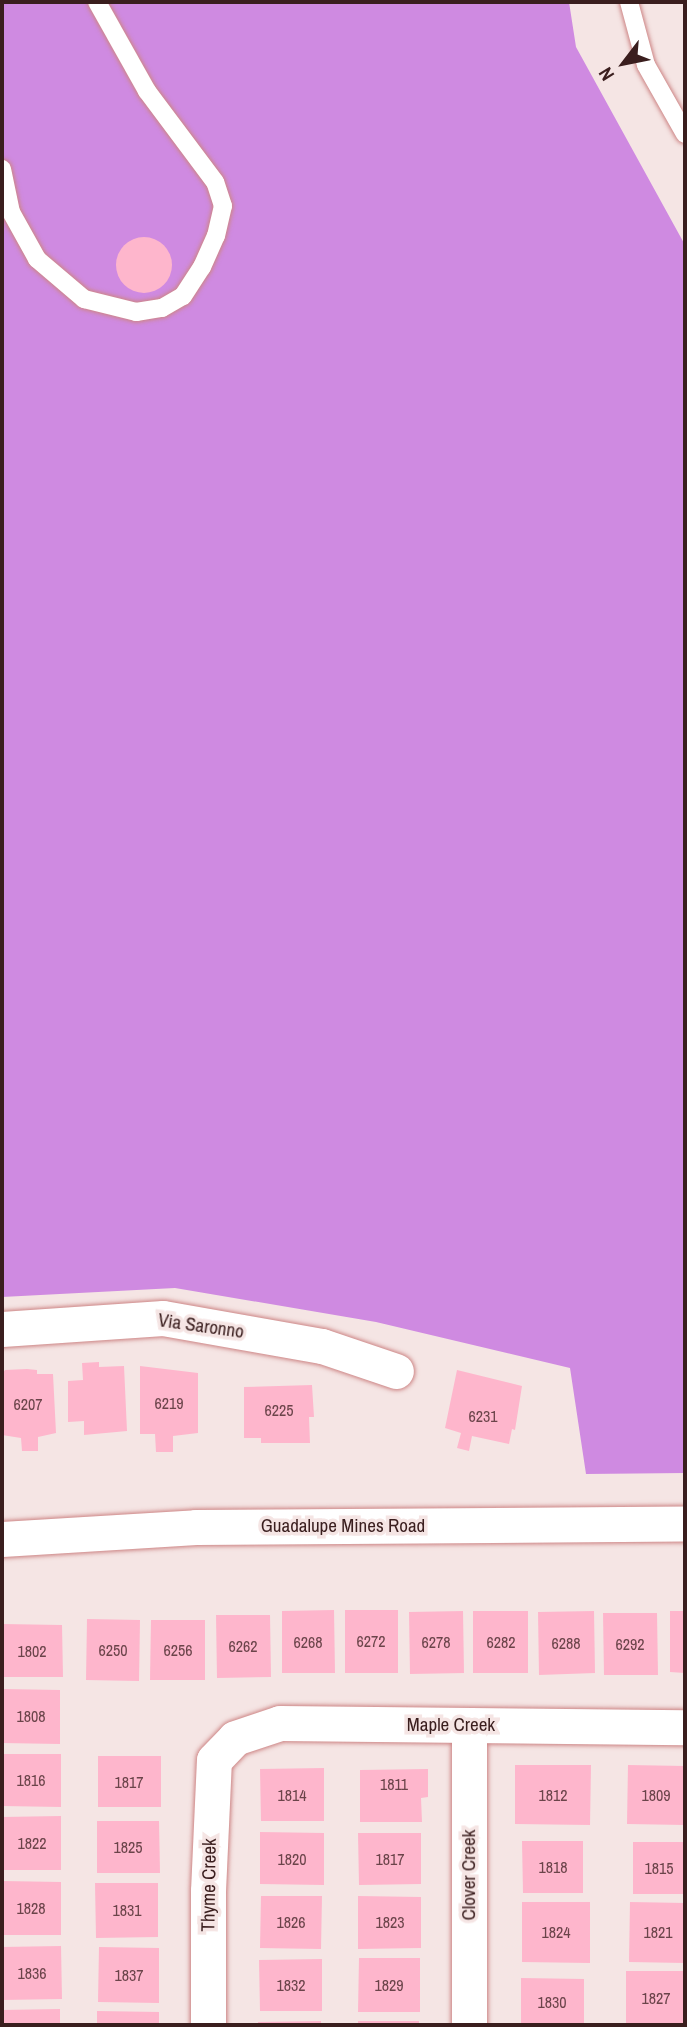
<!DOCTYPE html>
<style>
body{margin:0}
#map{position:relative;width:687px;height:2027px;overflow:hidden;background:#f5e5e4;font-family:"Archivo Narrow",sans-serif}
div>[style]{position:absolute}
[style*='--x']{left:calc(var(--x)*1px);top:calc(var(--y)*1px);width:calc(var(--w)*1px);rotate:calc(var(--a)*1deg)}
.forest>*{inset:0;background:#cf8ae1}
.building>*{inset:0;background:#feb6cc}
.round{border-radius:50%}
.roads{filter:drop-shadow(0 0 2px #cd8686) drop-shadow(0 0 2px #cd8686)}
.service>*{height:18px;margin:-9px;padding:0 9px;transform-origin:9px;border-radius:9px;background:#fff}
.minor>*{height:35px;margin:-17.5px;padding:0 17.5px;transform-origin:17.5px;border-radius:17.5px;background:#fff}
span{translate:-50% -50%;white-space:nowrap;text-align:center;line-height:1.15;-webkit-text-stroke:7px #f5e5e4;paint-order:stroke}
.number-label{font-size:16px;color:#6b444a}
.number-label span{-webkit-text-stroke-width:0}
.street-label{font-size:19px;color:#3a1e1e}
.frame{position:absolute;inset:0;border:4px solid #3a1e1e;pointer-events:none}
.north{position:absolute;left:589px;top:28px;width:70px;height:70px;-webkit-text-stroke:5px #f5e5e4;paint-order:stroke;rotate:238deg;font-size:19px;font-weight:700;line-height:28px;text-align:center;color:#3a1e1e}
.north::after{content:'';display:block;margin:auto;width:24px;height:32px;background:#3a1e1e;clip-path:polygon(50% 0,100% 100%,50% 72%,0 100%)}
</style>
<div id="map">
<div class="forest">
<i style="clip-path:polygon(2px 2px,569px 2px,576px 47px,685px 245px,685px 1473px,586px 1474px,570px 1368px,376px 1322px,175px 1288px,2px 1297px)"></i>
</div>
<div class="building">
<i class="round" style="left:116px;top:237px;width:56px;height:56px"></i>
<i style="clip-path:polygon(99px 1362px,99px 1367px,124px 1366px,127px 1431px,84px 1435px,84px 1421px,68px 1422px,68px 1381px,83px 1380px,82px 1363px)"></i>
<i style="clip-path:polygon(140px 1366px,198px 1373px,198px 1433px,173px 1436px,173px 1452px,156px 1452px,155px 1434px,140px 1434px)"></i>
<i style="clip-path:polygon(27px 1369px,37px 1370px,37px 1374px,53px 1374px,56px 1433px,38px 1437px,38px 1451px,22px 1451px,21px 1438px,2px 1435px,2px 1374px,5px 1370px)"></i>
<i style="clip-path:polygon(457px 1370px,522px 1386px,515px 1430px,512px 1429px,509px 1444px,472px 1436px,469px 1451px,457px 1448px,461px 1433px,445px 1428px)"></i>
<i style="clip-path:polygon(312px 1385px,314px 1417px,309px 1417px,310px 1443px,261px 1443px,261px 1438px,244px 1438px,244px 1387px)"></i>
<i style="clip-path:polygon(334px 1610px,335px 1673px,282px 1673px,282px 1611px)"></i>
<i style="clip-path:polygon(345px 1610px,398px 1610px,398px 1673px,345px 1673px)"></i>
<i style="clip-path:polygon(463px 1611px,464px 1673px,410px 1674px,409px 1612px)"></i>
<i style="clip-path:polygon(473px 1611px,528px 1611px,528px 1673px,473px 1673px)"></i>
<i style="clip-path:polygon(594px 1611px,595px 1673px,539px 1675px,538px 1612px)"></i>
<i style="clip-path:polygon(670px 1611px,685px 1611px,685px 1673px,670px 1672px)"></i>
<i style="clip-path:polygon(603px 1613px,657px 1613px,658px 1675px,604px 1675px)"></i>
<i style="clip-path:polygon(216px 1615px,270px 1615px,271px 1677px,217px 1678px)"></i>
<i style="clip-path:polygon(87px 1619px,140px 1620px,139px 1681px,86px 1680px)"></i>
<i style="clip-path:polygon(151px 1620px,205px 1620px,205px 1680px,150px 1680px)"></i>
<i style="clip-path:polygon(2px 1624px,62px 1625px,63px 1677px,2px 1677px)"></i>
<i style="clip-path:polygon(2px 1689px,60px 1690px,60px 1744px,2px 1743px)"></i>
<i style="clip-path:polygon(2px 1754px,61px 1754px,61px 1807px,2px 1806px)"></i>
<i style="clip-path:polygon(98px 1756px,161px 1756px,161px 1807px,98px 1807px)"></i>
<i style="clip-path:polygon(515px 1765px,591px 1765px,590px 1825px,515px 1824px)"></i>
<i style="clip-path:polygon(628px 1765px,685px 1766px,685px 1825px,627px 1824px)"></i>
<i style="clip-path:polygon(324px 1768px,324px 1821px,261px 1821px,260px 1769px)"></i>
<i style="clip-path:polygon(428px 1769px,428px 1797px,421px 1798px,422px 1822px,360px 1822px,360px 1770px)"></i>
<i style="clip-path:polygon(61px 1816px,61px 1870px,2px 1870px,2px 1817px)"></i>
<i style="clip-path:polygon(97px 1821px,159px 1821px,160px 1873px,97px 1873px)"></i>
<i style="clip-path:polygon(260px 1832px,324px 1833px,324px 1885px,260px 1884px)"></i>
<i style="clip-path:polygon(358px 1833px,421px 1833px,421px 1884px,359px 1885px)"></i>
<i style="clip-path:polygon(522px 1841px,583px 1841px,583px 1893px,523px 1893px)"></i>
<i style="clip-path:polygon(633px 1842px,685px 1842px,685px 1894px,633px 1894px)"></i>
<i style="clip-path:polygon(2px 1881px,61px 1882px,61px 1935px,2px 1935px)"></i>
<i style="clip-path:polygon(95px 1883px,158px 1883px,158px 1937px,96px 1938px)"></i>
<i style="clip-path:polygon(261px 1896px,322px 1896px,321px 1949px,260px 1948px)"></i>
<i style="clip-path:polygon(358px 1896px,421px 1897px,421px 1948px,358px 1949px)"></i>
<i style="clip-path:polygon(522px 1902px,590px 1902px,590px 1963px,522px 1962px)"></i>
<i style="clip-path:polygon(630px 1902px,685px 1903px,685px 1963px,629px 1962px)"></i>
<i style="clip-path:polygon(61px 1946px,62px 1999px,2px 2000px,2px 1947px)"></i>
<i style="clip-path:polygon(99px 1947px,159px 1948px,159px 2003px,98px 2002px)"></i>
<i style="clip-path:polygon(359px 1958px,420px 1958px,420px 2012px,358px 2012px)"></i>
<i style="clip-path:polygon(322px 1959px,322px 2011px,260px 2011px,259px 1960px)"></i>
<i style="clip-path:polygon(626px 1971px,685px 1971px,685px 2025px,626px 2025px)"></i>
<i style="clip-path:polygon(521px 1978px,584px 1979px,584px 2025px,521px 2025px)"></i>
<i style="clip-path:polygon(60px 2009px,60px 2025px,2px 2025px,2px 2010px)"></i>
<i style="clip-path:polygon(97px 2011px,159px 2012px,159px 2025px,97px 2025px)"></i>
<i style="clip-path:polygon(321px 2021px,321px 2025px,258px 2025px,258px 2022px)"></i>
<i style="clip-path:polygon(358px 2021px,419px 2021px,419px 2025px,358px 2025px)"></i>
</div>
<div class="roads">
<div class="service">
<i style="--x:629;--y:2;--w:65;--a:74.9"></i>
<i style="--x:646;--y:65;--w:79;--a:60.5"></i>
<i style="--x:2;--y:169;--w:44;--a:78.2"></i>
<i style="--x:11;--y:212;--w:54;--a:61"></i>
<i style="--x:37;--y:259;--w:62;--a:40.4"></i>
<i style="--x:84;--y:299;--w:54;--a:14"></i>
<i style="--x:136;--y:312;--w:26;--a:-9"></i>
<i style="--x:162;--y:308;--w:24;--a:-30"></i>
<i style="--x:183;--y:296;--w:35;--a:-57"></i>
<i style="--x:202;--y:267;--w:34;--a:-66"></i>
<i style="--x:216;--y:236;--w:31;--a:-77"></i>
<i style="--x:223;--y:206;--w:25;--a:-108"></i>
<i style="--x:215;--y:182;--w:114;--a:-126.8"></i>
<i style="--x:147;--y:91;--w:102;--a:-119.3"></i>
</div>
<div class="minor">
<i style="--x:2;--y:1329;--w:161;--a:-3.9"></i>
<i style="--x:163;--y:1318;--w:161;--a:10"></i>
<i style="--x:322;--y:1346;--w:78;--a:18.7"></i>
<i style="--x:2;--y:1539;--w:194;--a:-3.5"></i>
<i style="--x:196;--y:1527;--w:489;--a:-0.4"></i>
<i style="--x:208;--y:2025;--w:134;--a:-90"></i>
<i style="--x:208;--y:1891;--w:131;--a:-87.4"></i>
<i style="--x:214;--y:1760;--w:30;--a:-46"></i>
<i style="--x:235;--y:1738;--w:47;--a:-18.4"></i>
<i style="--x:280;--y:1723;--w:405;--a:0.6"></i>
<i style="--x:469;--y:2025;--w:300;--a:-90"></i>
</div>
</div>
<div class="number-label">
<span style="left:169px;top:1403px">6219</span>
<span style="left:28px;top:1404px">6207</span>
<span style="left:279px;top:1410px">6225</span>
<span style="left:483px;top:1416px">6231</span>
<span style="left:371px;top:1641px">6272</span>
<span style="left:308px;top:1642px">6268</span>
<span style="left:436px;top:1642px">6278</span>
<span style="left:501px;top:1642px">6282</span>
<span style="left:566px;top:1643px">6288</span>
<span style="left:630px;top:1644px">6292</span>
<span style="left:243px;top:1646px">6262</span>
<span style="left:113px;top:1650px">6250</span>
<span style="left:178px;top:1650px">6256</span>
<span style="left:32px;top:1651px">1802</span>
<span style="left:31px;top:1716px">1808</span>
<span style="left:31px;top:1780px">1816</span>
<span style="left:129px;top:1782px">1817</span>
<span style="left:394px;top:1784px">1811</span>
<span style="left:292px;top:1795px">1814</span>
<span style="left:553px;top:1795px">1812</span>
<span style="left:656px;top:1795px">1809</span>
<span style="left:32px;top:1843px">1822</span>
<span style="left:128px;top:1847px">1825</span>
<span style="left:292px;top:1859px">1820</span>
<span style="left:390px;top:1859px">1817</span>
<span style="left:553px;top:1867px">1818</span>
<span style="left:659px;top:1868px">1815</span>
<span style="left:31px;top:1908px">1828</span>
<span style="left:127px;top:1910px">1831</span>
<span style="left:291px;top:1922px">1826</span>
<span style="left:390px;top:1922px">1823</span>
<span style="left:556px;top:1932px">1824</span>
<span style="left:658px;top:1932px">1821</span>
<span style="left:32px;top:1973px">1836</span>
<span style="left:129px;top:1975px">1837</span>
<span style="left:291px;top:1985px">1832</span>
<span style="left:389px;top:1985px">1829</span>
<span style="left:656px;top:1998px">1827</span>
<span style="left:552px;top:2002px">1830</span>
</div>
<div class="street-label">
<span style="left:201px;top:1326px;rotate:8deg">Via Saronno</span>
<span style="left:343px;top:1526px">Guadalupe Mines Road</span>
<span style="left:451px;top:1725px">Maple Creek</span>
<span style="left:469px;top:1875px;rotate:-90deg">Clover Creek</span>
<span style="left:209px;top:1885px;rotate:-89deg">Thyme Creek</span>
</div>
<div class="frame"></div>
<div class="north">N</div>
</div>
